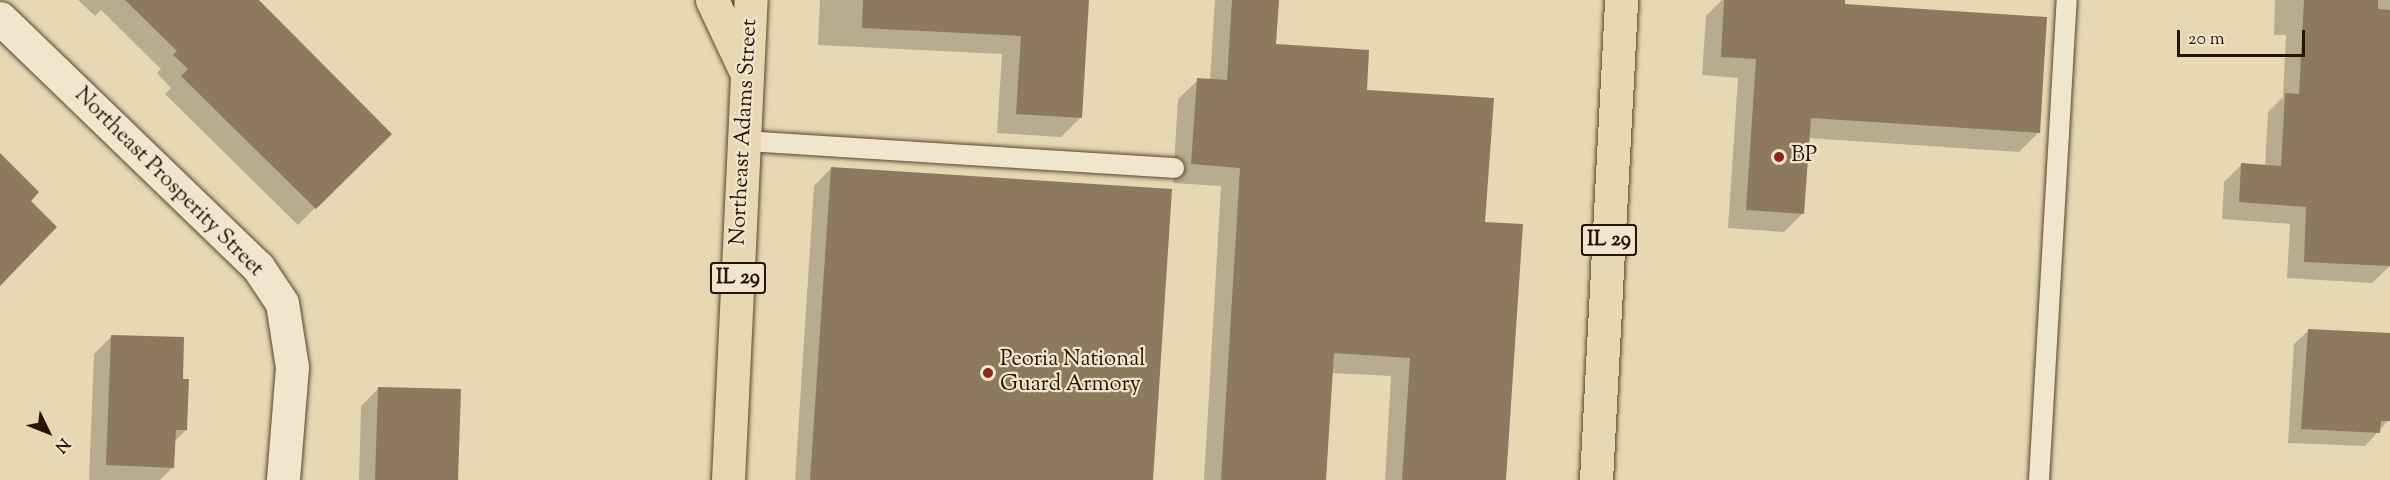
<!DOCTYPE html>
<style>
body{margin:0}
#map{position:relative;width:2390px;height:480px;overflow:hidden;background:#e6d8b2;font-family:"Sorts Mill Goudy",serif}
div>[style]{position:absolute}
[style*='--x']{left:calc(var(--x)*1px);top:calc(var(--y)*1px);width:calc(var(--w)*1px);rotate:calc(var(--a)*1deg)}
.shadow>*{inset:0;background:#0003}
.building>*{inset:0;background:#8d795e}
.roads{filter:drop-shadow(0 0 2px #5a4430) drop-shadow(0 0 2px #5a4430)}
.service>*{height:20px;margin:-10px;padding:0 10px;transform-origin:10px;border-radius:10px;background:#efe6cd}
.minor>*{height:33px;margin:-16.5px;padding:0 16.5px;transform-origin:16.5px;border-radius:16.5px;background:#efe6cd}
.primary>*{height:33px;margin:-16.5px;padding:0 16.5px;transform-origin:16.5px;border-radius:16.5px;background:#e6d8b2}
.dots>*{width:16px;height:16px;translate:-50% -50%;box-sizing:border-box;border:3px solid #efe6cd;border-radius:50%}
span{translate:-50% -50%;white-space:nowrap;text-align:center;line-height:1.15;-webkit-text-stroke:4.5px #efe6cd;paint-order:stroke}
.shield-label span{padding:2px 4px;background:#efe6cd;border:2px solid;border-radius:4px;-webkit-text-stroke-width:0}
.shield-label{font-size:21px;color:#2c1204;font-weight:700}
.street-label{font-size:22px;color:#2c1204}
.poi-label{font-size:22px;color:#2c1204}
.left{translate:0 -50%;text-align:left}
.north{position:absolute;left:18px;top:402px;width:60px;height:60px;-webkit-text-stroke:4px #efe6cd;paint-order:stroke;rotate:133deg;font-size:16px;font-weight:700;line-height:24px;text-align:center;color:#2c1204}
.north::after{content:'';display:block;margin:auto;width:21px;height:27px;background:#2c1204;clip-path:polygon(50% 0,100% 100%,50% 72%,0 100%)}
.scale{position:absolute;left:2177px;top:30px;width:128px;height:27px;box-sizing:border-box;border:3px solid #2c1204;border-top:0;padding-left:8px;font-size:18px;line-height:21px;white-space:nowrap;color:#2c1204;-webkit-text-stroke:4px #efe6cd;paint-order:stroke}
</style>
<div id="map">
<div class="shadow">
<i style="clip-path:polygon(78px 0,254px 0,389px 134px,298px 225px,165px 94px,171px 88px,157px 73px,161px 69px,101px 10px,95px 16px)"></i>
<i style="clip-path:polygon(820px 0,1088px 0,1080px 118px,1061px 137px,997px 133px,1002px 54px,818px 45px)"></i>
<i style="clip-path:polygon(1215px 0,1278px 0,1275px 45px,1365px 91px,1484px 223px,1504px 480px,1385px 480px,1391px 376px,1331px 373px,1324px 480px,1204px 480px,1221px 186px,1173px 183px,1178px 99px,1198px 80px,1210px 80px)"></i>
<i style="clip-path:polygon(1722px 0,1844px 0,1843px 5px,2038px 133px,2019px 152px,1808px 138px,1803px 213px,1784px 232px,1728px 228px,1738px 78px,1702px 75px,1706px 16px)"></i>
<i style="clip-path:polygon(2275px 0,2390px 0,2390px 266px,2372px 283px,2287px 278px,2290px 224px,2222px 219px,2224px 182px,2241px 165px,2265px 167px,2268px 112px,2283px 97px,2286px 35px,2274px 35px)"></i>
<i style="clip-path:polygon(831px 168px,1151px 480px,795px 480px,814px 186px)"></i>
<i style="clip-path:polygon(2308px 331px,2390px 335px,2388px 421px,2365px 446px,2288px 443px,2294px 344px)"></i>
<i style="clip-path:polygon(112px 336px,181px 380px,186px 430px,174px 442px,172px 468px,160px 480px,89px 480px,94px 354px)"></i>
<i style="clip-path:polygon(379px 388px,456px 480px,359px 480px,361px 406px)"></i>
</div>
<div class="building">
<i style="clip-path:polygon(125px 0,259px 0,392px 134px,316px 209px,181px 76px,188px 69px,173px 55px,177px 51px)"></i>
<i style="clip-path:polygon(863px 0,1089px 0,1082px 118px,1016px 114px,1021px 36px,862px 28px)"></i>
<i style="clip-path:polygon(1232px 0,1279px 0,1276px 44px,1369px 50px,1367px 90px,1494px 98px,1485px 222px,1523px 224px,1506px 480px,1402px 480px,1410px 358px,1334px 353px,1326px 480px,1221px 480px,1240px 168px,1191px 164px,1197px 78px,1227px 80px)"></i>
<i style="clip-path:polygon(1724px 0,1845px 0,1845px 4px,2047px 17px,2040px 133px,1811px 118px,1804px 214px,1746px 210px,1756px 59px,1721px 57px)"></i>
<i style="clip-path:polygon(2304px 0,2378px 0,2378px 9px,2390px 10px,2390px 266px,2304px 262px,2306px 207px,2239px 202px,2241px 163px,2281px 166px,2285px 93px,2299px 94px)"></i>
<i style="clip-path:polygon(0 153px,39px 192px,31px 201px,57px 227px,0 286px)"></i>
<i style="clip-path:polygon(831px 167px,1172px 189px,1153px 480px,810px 480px)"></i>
<i style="clip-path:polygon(2308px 329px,2390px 333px,2390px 421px,2381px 421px,2380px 433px,2301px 429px)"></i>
<i style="clip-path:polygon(111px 335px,184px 337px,183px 379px,189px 379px,187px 430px,176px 430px,174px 468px,106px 465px)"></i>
<i style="clip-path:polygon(378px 387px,461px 389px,458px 480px,375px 480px)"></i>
</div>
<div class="roads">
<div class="service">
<i style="--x:745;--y:141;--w:430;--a:3.6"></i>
<i style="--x:2039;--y:480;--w:481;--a:-86.7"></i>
</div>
<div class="minor">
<i style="--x:0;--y:18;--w:359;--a:44"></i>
<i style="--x:258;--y:267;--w:43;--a:56.3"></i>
<i style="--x:282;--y:303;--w:65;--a:81.1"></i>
<i style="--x:292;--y:367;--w:113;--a:94.6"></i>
</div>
<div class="primary">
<i style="--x:712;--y:0;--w:80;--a:64.7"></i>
<i style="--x:728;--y:480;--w:481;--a:-87.3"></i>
<i style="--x:1596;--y:480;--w:481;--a:-87"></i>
</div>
</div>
<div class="dots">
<i style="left:1779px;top:157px;background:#8f2418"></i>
<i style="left:988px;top:373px;background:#8f2418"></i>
</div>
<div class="shield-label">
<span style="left:1609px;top:240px">IL 29</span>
<span style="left:738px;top:278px">IL 29</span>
</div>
<div class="street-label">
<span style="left:745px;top:132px;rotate:-87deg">Northeast Adams Street</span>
<span style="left:168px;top:183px;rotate:45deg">Northeast Prosperity Street</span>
</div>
<div class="poi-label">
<span class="left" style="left:1791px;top:157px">BP</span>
<span class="left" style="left:1000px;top:373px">Peoria National<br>Guard Armory</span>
</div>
<div class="north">N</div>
<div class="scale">20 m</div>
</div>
